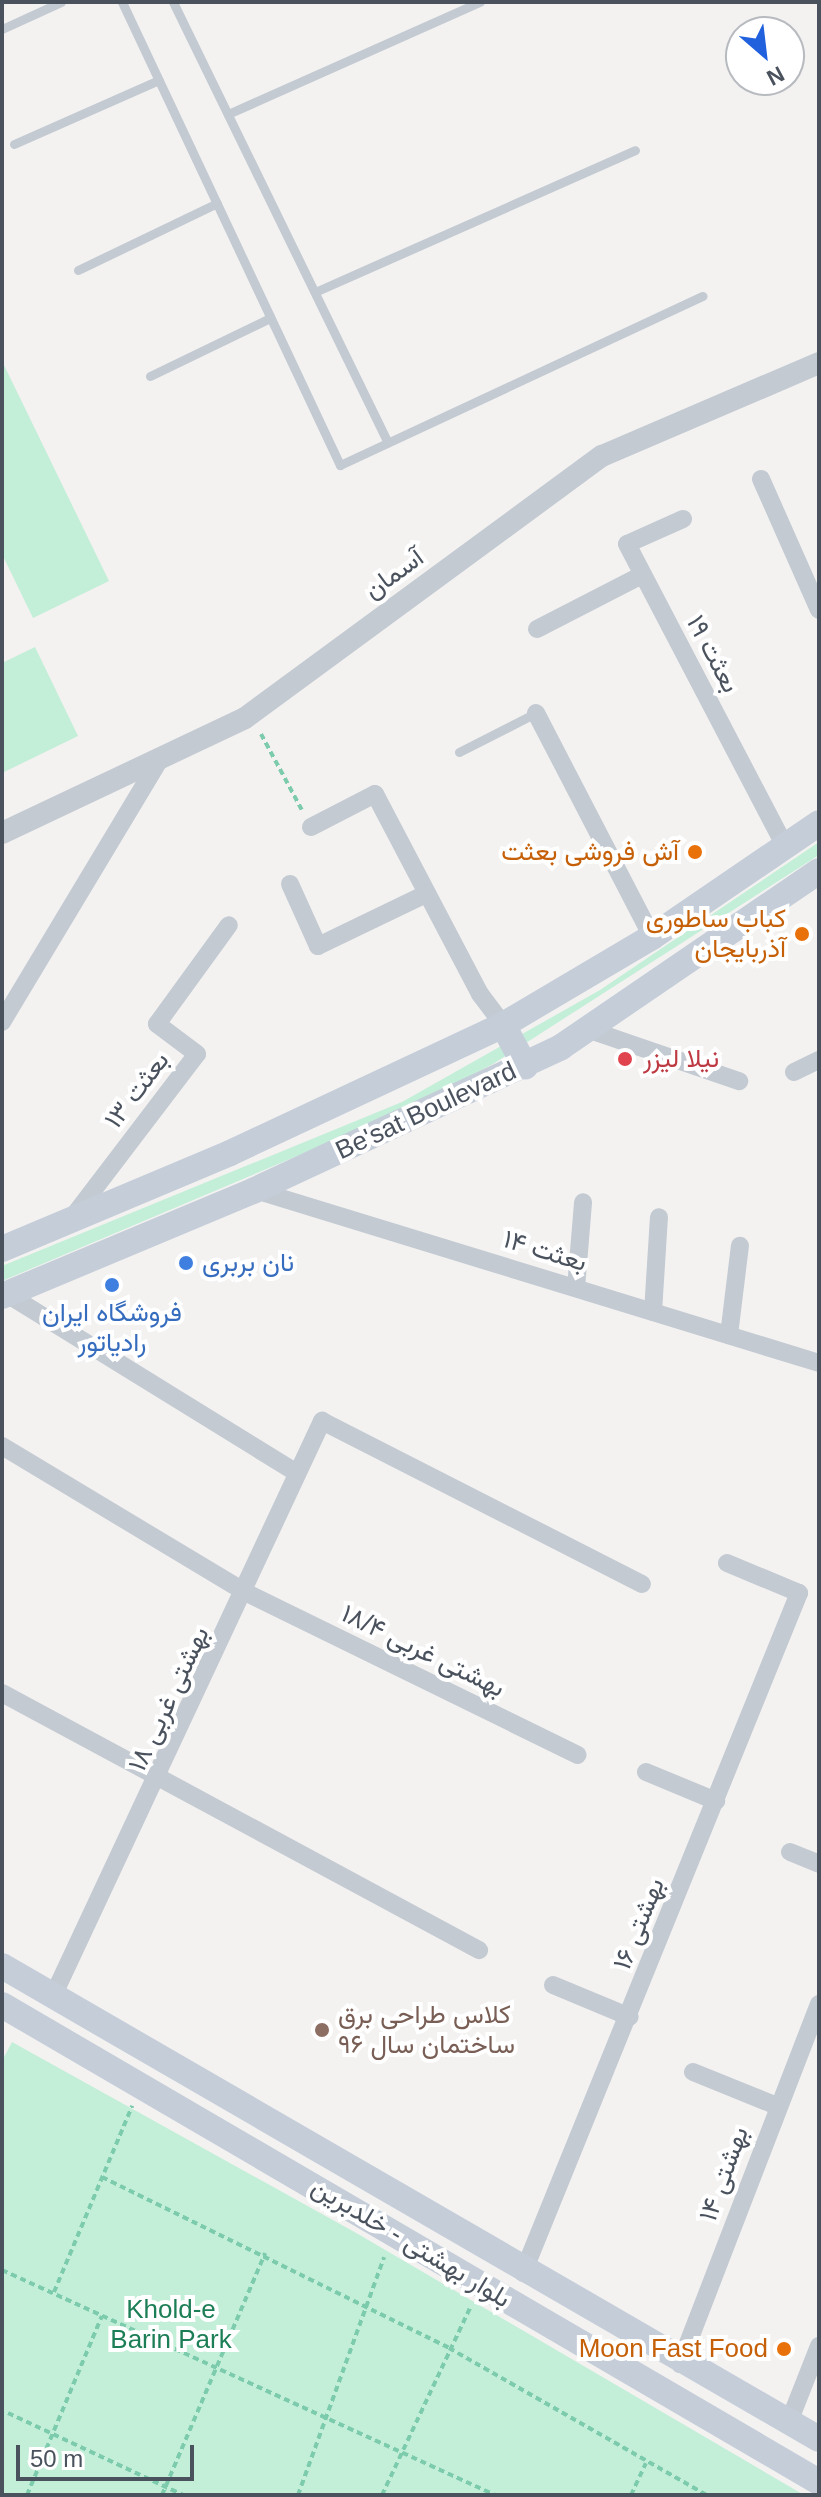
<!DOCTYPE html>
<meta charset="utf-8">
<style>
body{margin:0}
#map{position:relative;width:821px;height:2497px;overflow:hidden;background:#f3f2f1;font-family:Helvetica,Vazirmatn,sans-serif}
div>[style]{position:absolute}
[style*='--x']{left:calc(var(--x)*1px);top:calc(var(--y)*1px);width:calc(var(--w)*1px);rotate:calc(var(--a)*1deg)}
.green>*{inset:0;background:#c3eed8}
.path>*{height:4px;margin-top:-2px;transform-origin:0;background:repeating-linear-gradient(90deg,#7ccbac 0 6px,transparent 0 10px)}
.service>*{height:9px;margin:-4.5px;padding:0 4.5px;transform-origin:4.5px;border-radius:4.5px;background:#c3cad2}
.minor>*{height:18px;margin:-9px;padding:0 9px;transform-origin:9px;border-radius:9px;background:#c3cad2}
.tertiary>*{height:22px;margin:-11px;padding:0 11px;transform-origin:11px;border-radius:11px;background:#c3cad2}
.secondary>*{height:26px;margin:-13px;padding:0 13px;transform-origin:13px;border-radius:13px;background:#c5cdd9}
.dots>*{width:22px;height:22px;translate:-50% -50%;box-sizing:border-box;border:4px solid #fff;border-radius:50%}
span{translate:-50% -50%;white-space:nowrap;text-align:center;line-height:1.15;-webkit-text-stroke:8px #fff;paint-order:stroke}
.street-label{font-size:26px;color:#4a525e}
.food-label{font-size:26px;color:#c56008}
.right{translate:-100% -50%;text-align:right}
.health-label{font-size:26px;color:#be3a42}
.left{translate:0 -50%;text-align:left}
.shop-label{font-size:26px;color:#366cbe}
.education-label{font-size:26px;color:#785e54}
.park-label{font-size:26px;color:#1c7e56}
.frame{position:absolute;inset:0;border:4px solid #4a525e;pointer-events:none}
.north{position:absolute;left:725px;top:16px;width:80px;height:80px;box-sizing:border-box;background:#fff;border:2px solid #b7babf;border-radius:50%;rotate:152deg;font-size:22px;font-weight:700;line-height:32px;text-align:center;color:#4a525e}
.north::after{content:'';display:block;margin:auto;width:28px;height:36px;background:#2161de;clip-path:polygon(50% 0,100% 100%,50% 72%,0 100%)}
.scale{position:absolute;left:16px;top:2445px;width:178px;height:36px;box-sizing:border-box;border:4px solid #4a525e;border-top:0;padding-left:10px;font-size:24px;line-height:28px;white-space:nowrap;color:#4a525e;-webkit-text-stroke:6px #fff;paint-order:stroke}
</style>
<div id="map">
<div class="green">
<i style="clip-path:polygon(2px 361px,109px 581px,33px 618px,2px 554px)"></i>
<i style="clip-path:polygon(35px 647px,78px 736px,2px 773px,2px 663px)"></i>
<i style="clip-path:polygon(819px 842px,819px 855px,493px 1064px,394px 1115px,2px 1281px,2px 1266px,402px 1102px,600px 990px)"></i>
<i style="clip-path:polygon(12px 2042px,358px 2234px,804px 2495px,2px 2495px,2px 2061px)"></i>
</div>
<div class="path">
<i style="--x:261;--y:734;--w:86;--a:61.7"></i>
<i style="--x:102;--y:2177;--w:387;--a:26.2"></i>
<i style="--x:449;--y:2348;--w:297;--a:29.7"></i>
<i style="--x:2;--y:2270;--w:542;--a:24.53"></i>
<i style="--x:54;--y:2292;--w:202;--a:-67.2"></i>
<i style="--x:8;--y:2413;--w:193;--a:25.1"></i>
<i style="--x:27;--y:2495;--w:194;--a:-67.3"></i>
<i style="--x:162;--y:2495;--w:263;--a:-66.9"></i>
<i style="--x:298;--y:2495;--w:253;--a:-70.1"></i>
<i style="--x:382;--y:2495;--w:209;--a:-64.8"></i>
<i style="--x:631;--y:2495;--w:35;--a:-65"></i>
</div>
<div class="service">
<i style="--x:122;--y:2;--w:512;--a:64.79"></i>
<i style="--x:340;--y:465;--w:400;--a:-25"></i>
<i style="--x:173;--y:2;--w:490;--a:64"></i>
<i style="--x:2;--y:29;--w:65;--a:-24.6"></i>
<i style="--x:228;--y:114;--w:276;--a:-24"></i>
<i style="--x:14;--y:144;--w:158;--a:-23.8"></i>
<i style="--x:78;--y:270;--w:154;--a:-25.7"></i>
<i style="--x:315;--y:292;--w:350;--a:-23.9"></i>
<i style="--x:150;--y:376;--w:133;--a:-25.8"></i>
<i style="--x:459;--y:752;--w:86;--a:-26.9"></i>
</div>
<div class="minor">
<i style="--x:761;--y:479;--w:143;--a:66.1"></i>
<i style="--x:683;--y:519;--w:61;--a:155.9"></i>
<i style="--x:627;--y:544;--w:337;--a:62.4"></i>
<i style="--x:537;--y:629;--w:118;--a:-27.2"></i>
<i style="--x:536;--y:713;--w:252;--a:62.6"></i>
<i style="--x:311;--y:827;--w:72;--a:-27.3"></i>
<i style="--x:375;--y:794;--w:226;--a:62.3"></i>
<i style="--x:480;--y:994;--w:39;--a:53"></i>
<i style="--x:290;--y:884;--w:68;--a:65.7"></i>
<i style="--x:318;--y:946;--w:120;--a:-25.7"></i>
<i style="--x:2;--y:1022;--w:303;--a:-59"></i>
<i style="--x:587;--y:1029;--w:161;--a:18.9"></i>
<i style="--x:794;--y:1072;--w:28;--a:-26"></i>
<i style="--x:255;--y:1190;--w:590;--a:17.05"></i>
<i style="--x:72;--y:1218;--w:206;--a:-52.7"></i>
<i style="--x:197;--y:1054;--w:50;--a:-143.1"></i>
<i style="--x:157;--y:1024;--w:122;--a:-54"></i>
<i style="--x:576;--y:1288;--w:86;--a:-85.3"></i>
<i style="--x:7;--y:1294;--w:341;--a:31.7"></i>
<i style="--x:653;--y:1312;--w:95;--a:-86.4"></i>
<i style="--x:729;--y:1335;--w:90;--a:-83"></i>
<i style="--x:2;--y:1446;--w:286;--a:31"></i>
<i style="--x:247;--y:1593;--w:368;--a:26.1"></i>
<i style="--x:2;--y:1693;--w:542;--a:28.32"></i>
<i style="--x:646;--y:1772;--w:76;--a:22.5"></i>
<i style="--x:790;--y:1852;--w:31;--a:22"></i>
<i style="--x:553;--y:1985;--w:83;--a:22.6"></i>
<i style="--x:54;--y:1994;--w:633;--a:-64.93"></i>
<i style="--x:322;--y:1421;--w:359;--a:27"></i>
<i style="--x:693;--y:2072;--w:91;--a:22"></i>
<i style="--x:523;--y:2273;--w:734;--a:-67.91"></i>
<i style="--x:799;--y:1593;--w:78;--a:-157.4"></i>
<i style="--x:680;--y:2364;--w:386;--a:-68.9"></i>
<i style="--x:789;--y:2422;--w:82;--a:-68.5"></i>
</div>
<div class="tertiary">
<i style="--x:2;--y:833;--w:269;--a:-25.3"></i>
<i style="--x:245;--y:718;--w:443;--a:-36.3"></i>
<i style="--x:602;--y:456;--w:236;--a:-23.2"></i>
</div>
<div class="secondary">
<i style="--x:503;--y:1025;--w:47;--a:61.8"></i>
<i style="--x:2;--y:1249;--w:247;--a:-22.8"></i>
<i style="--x:230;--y:1153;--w:302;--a:-25.1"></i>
<i style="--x:503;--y:1025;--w:173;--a:-30.6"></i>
<i style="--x:652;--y:937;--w:202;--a:-34.3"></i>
<i style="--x:2;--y:1296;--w:274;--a:-22.7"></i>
<i style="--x:255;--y:1190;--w:338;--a:-25"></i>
<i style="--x:561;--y:1047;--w:312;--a:-34.3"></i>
<i style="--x:2;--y:1966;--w:944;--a:30.07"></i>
<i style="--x:2;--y:2005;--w:946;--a:30.28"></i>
</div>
<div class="dots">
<i style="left:695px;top:852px;background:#e8710a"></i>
<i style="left:802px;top:934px;background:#e8710a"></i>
<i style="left:625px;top:1059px;background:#e0444e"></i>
<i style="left:186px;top:1263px;background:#3f7fe0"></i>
<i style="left:112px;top:1285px;background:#3f7fe0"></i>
<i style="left:322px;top:2030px;background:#8d6e63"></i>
<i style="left:784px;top:2349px;background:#e8710a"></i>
</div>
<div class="street-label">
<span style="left:394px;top:574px;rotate:-36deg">آسمان</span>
<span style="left:713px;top:654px;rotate:62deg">بعثت ۱۹</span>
<span style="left:137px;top:1090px;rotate:-53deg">۱۳ بعثت</span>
<span style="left:426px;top:1111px;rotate:-25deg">Be'sat Boulevard</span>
<span style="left:545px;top:1251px;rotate:17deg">بعثت ۱۴</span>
<span style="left:423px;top:1651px;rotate:26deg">بهشتی غربی ۱۸/۴</span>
<span style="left:169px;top:1699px;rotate:-65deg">بهشتی غربی ۱۸</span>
<span style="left:639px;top:1924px;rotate:-68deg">۱۶ بهشتی</span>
<span style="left:724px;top:2174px;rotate:-70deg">۱۴ بهشتی</span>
<span style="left:411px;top:2243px;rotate:31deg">بلوار بهشتی - خلدبرین</span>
</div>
<div class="food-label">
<span class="right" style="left:679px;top:852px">آش فروشی بعثت</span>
<span class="right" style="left:786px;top:934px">کباب ساطوری<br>آذربایجان</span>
<span class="right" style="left:768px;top:2349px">Moon Fast Food</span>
</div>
<div class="health-label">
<span class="left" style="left:643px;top:1059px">نیلا لیزر</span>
</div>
<div class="shop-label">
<span class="left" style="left:202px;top:1263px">نان بربری</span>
<span style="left:112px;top:1328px">فروشگاه ایران<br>رادیاتور</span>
</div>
<div class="education-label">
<span class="left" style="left:338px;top:2030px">کلاس طراحی برق<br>ساختمان سال ۹۶</span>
</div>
<div class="park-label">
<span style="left:171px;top:2325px">Khold-e<br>Barin Park</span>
</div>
<div class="frame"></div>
<div class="north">N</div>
<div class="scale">50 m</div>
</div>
